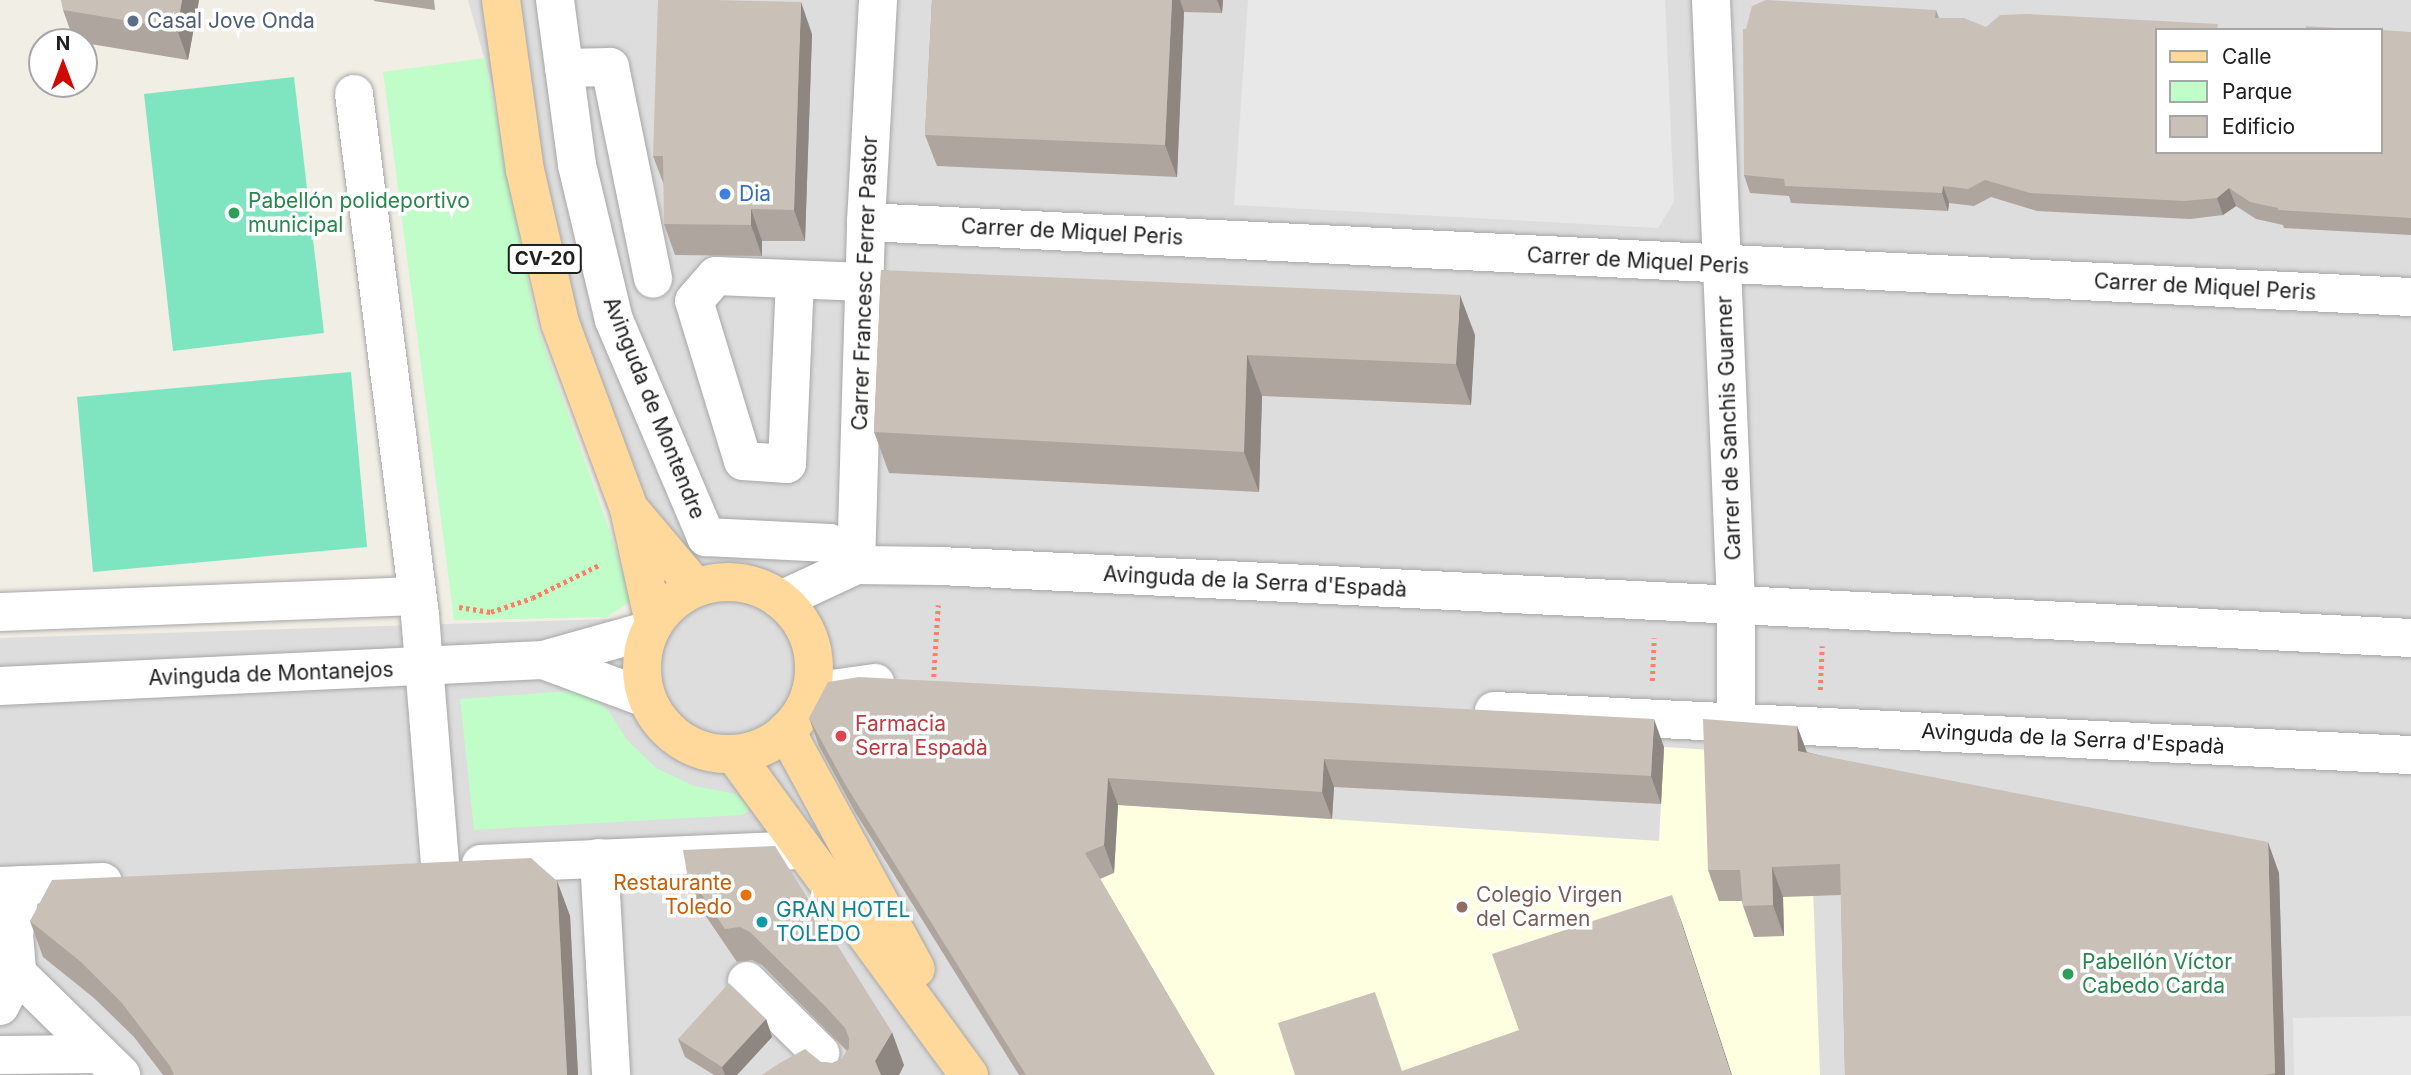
<!DOCTYPE html>
<meta charset="utf-8">
<style>
body{margin:0}
#map{position:relative;width:2411px;height:1075px;overflow:hidden;background:#f1eee5;font-family:Inter,sans-serif}
div>[style]{position:absolute}
[style*='--x']{left:calc(var(--x)*1px);top:calc(var(--y)*1px);width:calc(var(--w)*1px);rotate:calc(var(--a)*1deg)}
.residential>*{inset:0;background:#dedddd}
.education>*{inset:0;background:#feffe0}
.park>*{inset:0;background:#c0fdc8}
.pitch>*{inset:0;background:#7fe5c1}
.parking>*{inset:0;background:#e8e8e8}
.path>*{height:4.5px;margin-top:-2.25px;transform-origin:0;background:repeating-linear-gradient(90deg,#ff7e68 0 3.5px,transparent 0 7px)}
.roads{filter:drop-shadow(0 0 2px #a7a7a7) drop-shadow(0 0 2px #a7a7a7)}
.minor>*{height:38px;margin:-19px;padding:0 19px;transform-origin:19px;border-radius:19px;background:#fff}
.major>*{height:38px;margin:-19px;padding:0 19px;transform-origin:19px;border-radius:19px;background:#ffd89c}
.major>.ring{margin:-19px;padding:0;box-sizing:content-box;background:none;border:38px solid #ffd89c;border-radius:50%}
.wall>*{inset:0;background:#ada59e}
.shaded-wall>*{inset:0;background:#8d8681}
.building>*{inset:0;background:#c9c0b8}
.dots>*{width:19px;height:19px;translate:-50% -50%;box-sizing:border-box;border:4px solid #fff;border-radius:50%}
span{translate:-50% -50%;white-space:nowrap;text-align:center;line-height:1.15;-webkit-text-stroke:7px #fff;paint-order:stroke}
.shield-label span{padding:2px 5px;background:#fff;border:2px solid;border-radius:5px;-webkit-text-stroke-width:0}
.shield-label{font-size:19px;color:#202020;font-weight:700}
.service-label{font-size:21px;color:#4e5e75}
.left{translate:0 -50%;text-align:left}
.shop-label{font-size:21px;color:#366cbe}
.leisure-label{font-size:21px;color:#27864d}
.street-label{font-size:21px;color:#202020}
.health-label{font-size:21px;color:#be3a42}
.food-label{font-size:21px;color:#c56008}
.right{translate:-100% -50%;text-align:right}
.education-label{font-size:21px;color:#785e54}
.culture-label{font-size:21px;color:#0d838f}
.legend{position:absolute;left:2155px;top:28px;width:228px;height:126px;box-sizing:border-box;background:#fff;border:2px solid #a6a6a6;margin:0;padding:9px 12px;list-style:none;font-size:21px;color:#202020}
.legend li{display:flex;align-items:center;gap:14px;height:35px}
.legend b{width:35px;border:2px solid #a6a6a6}
.north{position:absolute;left:28px;top:28px;width:70px;height:70px;box-sizing:border-box;background:#fff;border:2px solid #a6a6a6;border-radius:50%;rotate:0deg;font-size:19px;font-weight:700;line-height:28px;text-align:center;color:#202020}
.north::after{content:'';display:block;margin:auto;width:24px;height:32px;background:#cf0800;clip-path:polygon(50% 0,100% 100%,50% 72%,0 100%)}
</style>
<div id="map">
<div class="residential">
<i style="clip-path:polygon(evenodd,468px 0,2411px 0,2411px 1075px,0 1075px,0 638px,641px 618px,468px 0,2157px 30px,2381px 30px,2381px 152px,2157px 152px,2157px 30px)"></i>
</div>
<div class="education">
<i style="clip-path:polygon(1664px 747px,1808px 756px,1820px 1075px,1209px 1075px,1095px 881px,1118px 805px,1659px 841px)"></i>
</div>
<div class="park">
<i style="clip-path:polygon(485px 58px,537px 326px,612px 538px,631px 601px,607px 617px,454px 620px,383px 72px)"></i>
<i style="clip-path:polygon(581px 690px,608px 710px,627px 740px,656px 768px,694px 786px,736px 794px,748px 805px,748px 812px,741px 815px,474px 830px,460px 699px)"></i>
</div>
<div class="pitch">
<i style="clip-path:polygon(294px 77px,324px 333px,173px 351px,144px 94px)"></i>
<i style="clip-path:polygon(351px 372px,367px 547px,93px 572px,77px 397px)"></i>
</div>
<div class="parking">
<i style="clip-path:polygon(1248px 0,1665px 0,1674px 202px,1658px 228px,1234px 205px)"></i>
<i style="clip-path:polygon(2411px 1016px,2411px 1075px,2294px 1075px,2293px 1018px)"></i>
</div>
<div class="path">
<i style="--x:459;--y:607;--w:32;--a:9"></i>
<i style="--x:491;--y:612;--w:43;--a:-18.9"></i>
<i style="--x:532;--y:598;--w:77;--a:-26.2"></i>
<i style="--x:1652;--y:681;--w:43;--a:-87.3"></i>
<i style="--x:933;--y:684;--w:79;--a:-86.4"></i>
<i style="--x:1820;--y:690;--w:44;--a:-87.4"></i>
</div>
<div class="roads">
<div class="minor">
<i style="--x:555;--y:0;--w:166;--a:82.4"></i>
<i style="--x:577;--y:165;--w:159;--a:76.6"></i>
<i style="--x:614;--y:320;--w:236;--a:67"></i>
<i style="--x:706;--y:537;--w:124;--a:2.8"></i>
<i style="--x:830;--y:543;--w:34;--a:40"></i>
<i style="--x:1711;--y:0;--w:606;--a:87.63"></i>
<i style="--x:1736;--y:605;--w:117;--a:90"></i>
<i style="--x:564;--y:68;--w:46;--a:-1.2"></i>
<i style="--x:610;--y:67;--w:216;--a:78.5"></i>
<i style="--x:354;--y:94;--w:525;--a:82.78"></i>
<i style="--x:420;--y:615;--w:252;--a:85.4"></i>
<i style="--x:866;--y:222;--w:1547;--a:2.78"></i>
<i style="--x:795;--y:280;--w:184;--a:92.5"></i>
<i style="--x:787;--y:464;--w:44;--a:-176.1"></i>
<i style="--x:743;--y:461;--w:167;--a:-107"></i>
<i style="--x:694;--y:301;--w:33;--a:-49"></i>
<i style="--x:716;--y:276;--w:148;--a:2.3"></i>
<i style="--x:856;--y:565;--w:343;--a:-88.3"></i>
<i style="--x:866;--y:222;--w:222;--a:-86.9"></i>
<i style="--x:781;--y:600;--w:83;--a:-25"></i>
<i style="--x:856;--y:565;--w:84;--a:0.7"></i>
<i style="--x:940;--y:566;--w:1473;--a:2.8"></i>
<i style="--x:0;--y:612;--w:417;--a:-2.2"></i>
<i style="--x:543;--y:660;--w:110;--a:20.3"></i>
<i style="--x:0;--y:686;--w:544;--a:-2.74"></i>
<i style="--x:543;--y:660;--w:111;--a:-15.7"></i>
<i style="--x:811;--y:692;--w:65;--a:-8"></i>
<i style="--x:1494;--y:711;--w:918;--a:2.75"></i>
<i style="--x:599;--y:858;--w:217;--a:86.8"></i>
<i style="--x:481;--y:864;--w:322;--a:-2.5"></i>
<i style="--x:21;--y:885;--w:50;--a:98"></i>
<i style="--x:14;--y:935;--w:38;--a:85"></i>
<i style="--x:17;--y:973;--w:146;--a:44.4"></i>
<i style="--x:0;--y:886;--w:103;--a:-2.2"></i>
<i style="--x:747;--y:981;--w:103;--a:44.6"></i>
<i style="--x:0;--y:1006;--w:37;--a:-63"></i>
<i style="--x:0;--y:1055;--w:100;--a:-0.6"></i>
</div>
<div class="major">
<i style="--x:501;--y:0;--w:172;--a:82"></i>
<i style="--x:525;--y:170;--w:157;--a:77.1"></i>
<i style="--x:560;--y:323;--w:198;--a:69.6"></i>
<i style="--x:629;--y:509;--w:117;--a:77.6"></i>
<i style="--x:632;--y:512;--w:99;--a:49.9"></i>
<i class="ring" style="left:642px;top:582px;width:134px;height:134px"></i>
<i style="--x:786;--y:731;--w:271;--a:61.4"></i>
<i style="--x:734;--y:754;--w:398;--a:53.8"></i>
</div>
</div>
<div class="wall">
<i style="clip-path:polygon(199px 0,188px 60px,84px 43px,84px 42px,74px 41px,63px 10px)"></i>
<i style="clip-path:polygon(374px 0,434px 0,435px 10px,374px 1px)"></i>
<i style="clip-path:polygon(932px 0,1223px 0,1222px 13px,1184px 12px,1177px 177px,937px 166px,925px 135px)"></i>
<i style="clip-path:polygon(1936px 10px,1939px 18px,2157px 152px,2411px 32px,2411px 235px,2284px 228px,2283px 225px,2256px 219px,2236px 206px,2223px 215px,2190px 219px,2037px 211px,1991px 197px,1974px 206px,1949px 203px,1948px 211px,1791px 203px,1789px 196px,1750px 193px,1744px 175px)"></i>
<i style="clip-path:polygon(812px 34px,805px 241px,762px 241px,762px 256px,675px 255px,664px 224px,664px 185px,653px 156px)"></i>
<i style="clip-path:polygon(881px 270px,1475px 335px,1471px 405px,1262px 396px,1259px 492px,889px 473px,874px 432px)"></i>
<i style="clip-path:polygon(809px 718px,1664px 747px,1661px 804px,1334px 787px,1332px 819px,1118px 805px,1114px 873px,1100px 879px,1215px 1075px,1019px 1075px,855px 812px,819px 746px)"></i>
<i style="clip-path:polygon(1797px 726px,1807px 752px,2279px 873px,2285px 1075px,1845px 1075px,1841px 895px,1783px 897px,1784px 936px,1754px 937px,1743px 906px,1742px 901px,1719px 901px,1708px 870px)"></i>
<i style="clip-path:polygon(687px 873px,904px 1065px,899px 1075px,762px 1075px,821px 1062px,832px 1063px,842px 1059px,847px 1051px,762px 965px,752px 960px,737px 962px,699px 906px)"></i>
<i style="clip-path:polygon(557px 881px,570px 916px,578px 1075px,163px 1075px,134px 1037px,94px 998px,43px 957px,30px 921px)"></i>
<i style="clip-path:polygon(766px 1019px,772px 1037px,737px 1075px,714px 1075px,685px 1057px,678px 1039px)"></i>
</div>
<div class="shaded-wall">
<i style="clip-path:polygon(182px 0,199px 0,188px 60px,177px 29px)"></i>
<i style="clip-path:polygon(1172px 0,1180px 0,1184px 12px,1177px 177px,1165px 145px)"></i>
<i style="clip-path:polygon(1217px 0,1223px 0,1222px 13px)"></i>
<i style="clip-path:polygon(801px 2px,812px 34px,805px 241px,794px 210px)"></i>
<i style="clip-path:polygon(1943px 186px,1949px 203px,1948px 211px,1942px 193px)"></i>
<i style="clip-path:polygon(2229px 188px,2236px 206px,2223px 215px,2217px 198px)"></i>
<i style="clip-path:polygon(751px 209px,762px 241px,762px 256px,751px 225px)"></i>
<i style="clip-path:polygon(1460px 295px,1475px 335px,1471px 405px,1456px 364px)"></i>
<i style="clip-path:polygon(1247px 355px,1262px 396px,1259px 492px,1244px 452px)"></i>
<i style="clip-path:polygon(1654px 719px,1664px 747px,1661px 804px,1651px 776px)"></i>
<i style="clip-path:polygon(1797px 726px,1808px 756px,1798px 751px)"></i>
<i style="clip-path:polygon(1324px 759px,1334px 787px,1332px 819px,1322px 792px)"></i>
<i style="clip-path:polygon(1108px 778px,1118px 805px,1114px 873px,1104px 845px)"></i>
<i style="clip-path:polygon(2268px 842px,2279px 873px,2285px 1075px,2275px 1075px,2275px 1073px)"></i>
<i style="clip-path:polygon(1772px 867px,1783px 897px,1784px 936px,1773px 905px)"></i>
<i style="clip-path:polygon(557px 881px,570px 916px,578px 1075px,567px 1075px)"></i>
<i style="clip-path:polygon(1672px 895px,1683px 926px,1732px 1075px,1731px 1075px)"></i>
<i style="clip-path:polygon(766px 1019px,772px 1037px,737px 1075px,725px 1075px,722px 1067px)"></i>
<i style="clip-path:polygon(892px 1032px,904px 1065px,899px 1075px,880px 1075px,875px 1061px)"></i>
</div>
<div class="building">
<i style="clip-path:polygon(61px 0,182px 0,177px 29px,63px 10px)"></i>
<i style="clip-path:polygon(658px 0,714px 0,801px 2px,794px 210px,751px 209px,751px 225px,664px 224px,663px 156px,653px 156px)"></i>
<i style="clip-path:polygon(932px 0,1172px 0,1165px 145px,925px 135px)"></i>
<i style="clip-path:polygon(1766px 0,1936px 10px,1935px 18px,1964px 18px,1986px 27px,2000px 15px,2027px 14px,2218px 24px,2217px 30px,2157px 30px,2157px 152px,2381px 152px,2381px 30px,2411px 32px,2411px 218px,2278px 210px,2278px 208px,2250px 202px,2229px 188px,2217px 198px,2184px 201px,2030px 193px,1985px 180px,1968px 189px,1943px 186px,1942px 193px,1785px 186px,1784px 179px,1744px 175px,1743px 29px,1746px 29px,1752px 6px)"></i>
<i style="clip-path:polygon(2306px 26px,2369px 30px,2279px 30px,2306px 30px)"></i>
<i style="clip-path:polygon(881px 270px,1460px 295px,1456px 364px,1247px 355px,1244px 452px,874px 432px)"></i>
<i style="clip-path:polygon(859px 677px,1654px 719px,1651px 776px,1324px 759px,1322px 792px,1108px 778px,1104px 845px,1085px 853px,1215px 1075px,1026px 1075px,845px 784px,809px 718px,828px 682px)"></i>
<i style="clip-path:polygon(1703px 719px,1797px 726px,1798px 751px,2268px 842px,2275px 1073px,2265px 1075px,1845px 1075px,1840px 864px,1772px 867px,1773px 905px,1743px 906px,1740px 870px,1708px 870px)"></i>
<i style="clip-path:polygon(775px 846px,892px 1032px,875px 1061px,881px 1075px,762px 1075px,778px 1064px,805px 1049px,821px 1062px,832px 1063px,842px 1059px,849px 1048px,849px 1038px,845px 1028px,824px 1005px,750px 932px,740px 927px,725px 929px,687px 873px,683px 850px)"></i>
<i style="clip-path:polygon(531px 858px,557px 881px,567px 1075px,174px 1075px,170px 1066px,121px 1002px,81px 962px,30px 921px,52px 880px)"></i>
<i style="clip-path:polygon(1672px 895px,1731px 1075px,1295px 1075px,1278px 1023px,1375px 992px,1402px 1071px,1519px 1030px,1492px 954px)"></i>
<i style="clip-path:polygon(729px 983px,766px 1019px,722px 1067px,678px 1039px)"></i>
</div>
<div class="dots">
<i style="left:133px;top:21px;background:#5c6f8a"></i>
<i style="left:725px;top:194px;background:#3f7fe0"></i>
<i style="left:234px;top:213px;background:#2e9e5b"></i>
<i style="left:841px;top:736px;background:#e0444e"></i>
<i style="left:746px;top:895px;background:#e8710a"></i>
<i style="left:1462px;top:907px;background:#8d6e63"></i>
<i style="left:762px;top:922px;background:#0f9aa8"></i>
<i style="left:2068px;top:974px;background:#2e9e5b"></i>
</div>
<div class="shield-label">
<span style="left:545px;top:259px">CV-20</span>
</div>
<div class="service-label">
<span class="left" style="left:147px;top:21px">Casal Jove Onda</span>
</div>
<div class="shop-label">
<span class="left" style="left:739px;top:194px">Dia</span>
</div>
<div class="leisure-label">
<span class="left" style="left:248px;top:213px">Pabellón polideportivo<br>municipal</span>
<span class="left" style="left:2082px;top:974px">Pabellón Víctor<br>Cabedo Carda</span>
</div>
<div class="street-label">
<span style="left:1072px;top:232px;rotate:3deg">Carrer de Miquel Peris</span>
<span style="left:1638px;top:261px;rotate:3deg">Carrer de Miquel Peris</span>
<span style="left:865px;top:283px;rotate:-88deg">Carrer Francesc Ferrer Pastor</span>
<span style="left:2205px;top:287px;rotate:3deg">Carrer de Miquel Peris</span>
<span style="left:654px;top:408px;rotate:68deg">Avinguda de Montendre</span>
<span style="left:1729px;top:428px;rotate:-92deg">Carrer de Sanchis Guarner</span>
<span style="left:1255px;top:582px;rotate:3deg">Avinguda de la Serra d'Espadà</span>
<span style="left:271px;top:674px;rotate:-2deg">Avinguda de Montanejos</span>
<span style="left:2073px;top:739px;rotate:3deg">Avinguda de la Serra d'Espadà</span>
</div>
<div class="health-label">
<span class="left" style="left:855px;top:736px">Farmacia<br>Serra Espadà</span>
</div>
<div class="food-label">
<span class="right" style="left:732px;top:895px">Restaurante<br>Toledo</span>
</div>
<div class="education-label">
<span class="left" style="left:1476px;top:907px">Colegio Virgen<br>del Carmen</span>
</div>
<div class="culture-label">
<span class="left" style="left:776px;top:922px">GRAN HOTEL<br>TOLEDO</span>
</div>
<ul class="legend">
<li><b style="height:9px;background:#ffd89c"></b>Calle</li>
<li><b style="height:19px;background:#c0fdc8"></b>Parque</li>
<li><b style="height:19px;background:#c9c0b8"></b>Edificio</li>
</ul>
<div class="north">N</div>
</div>
